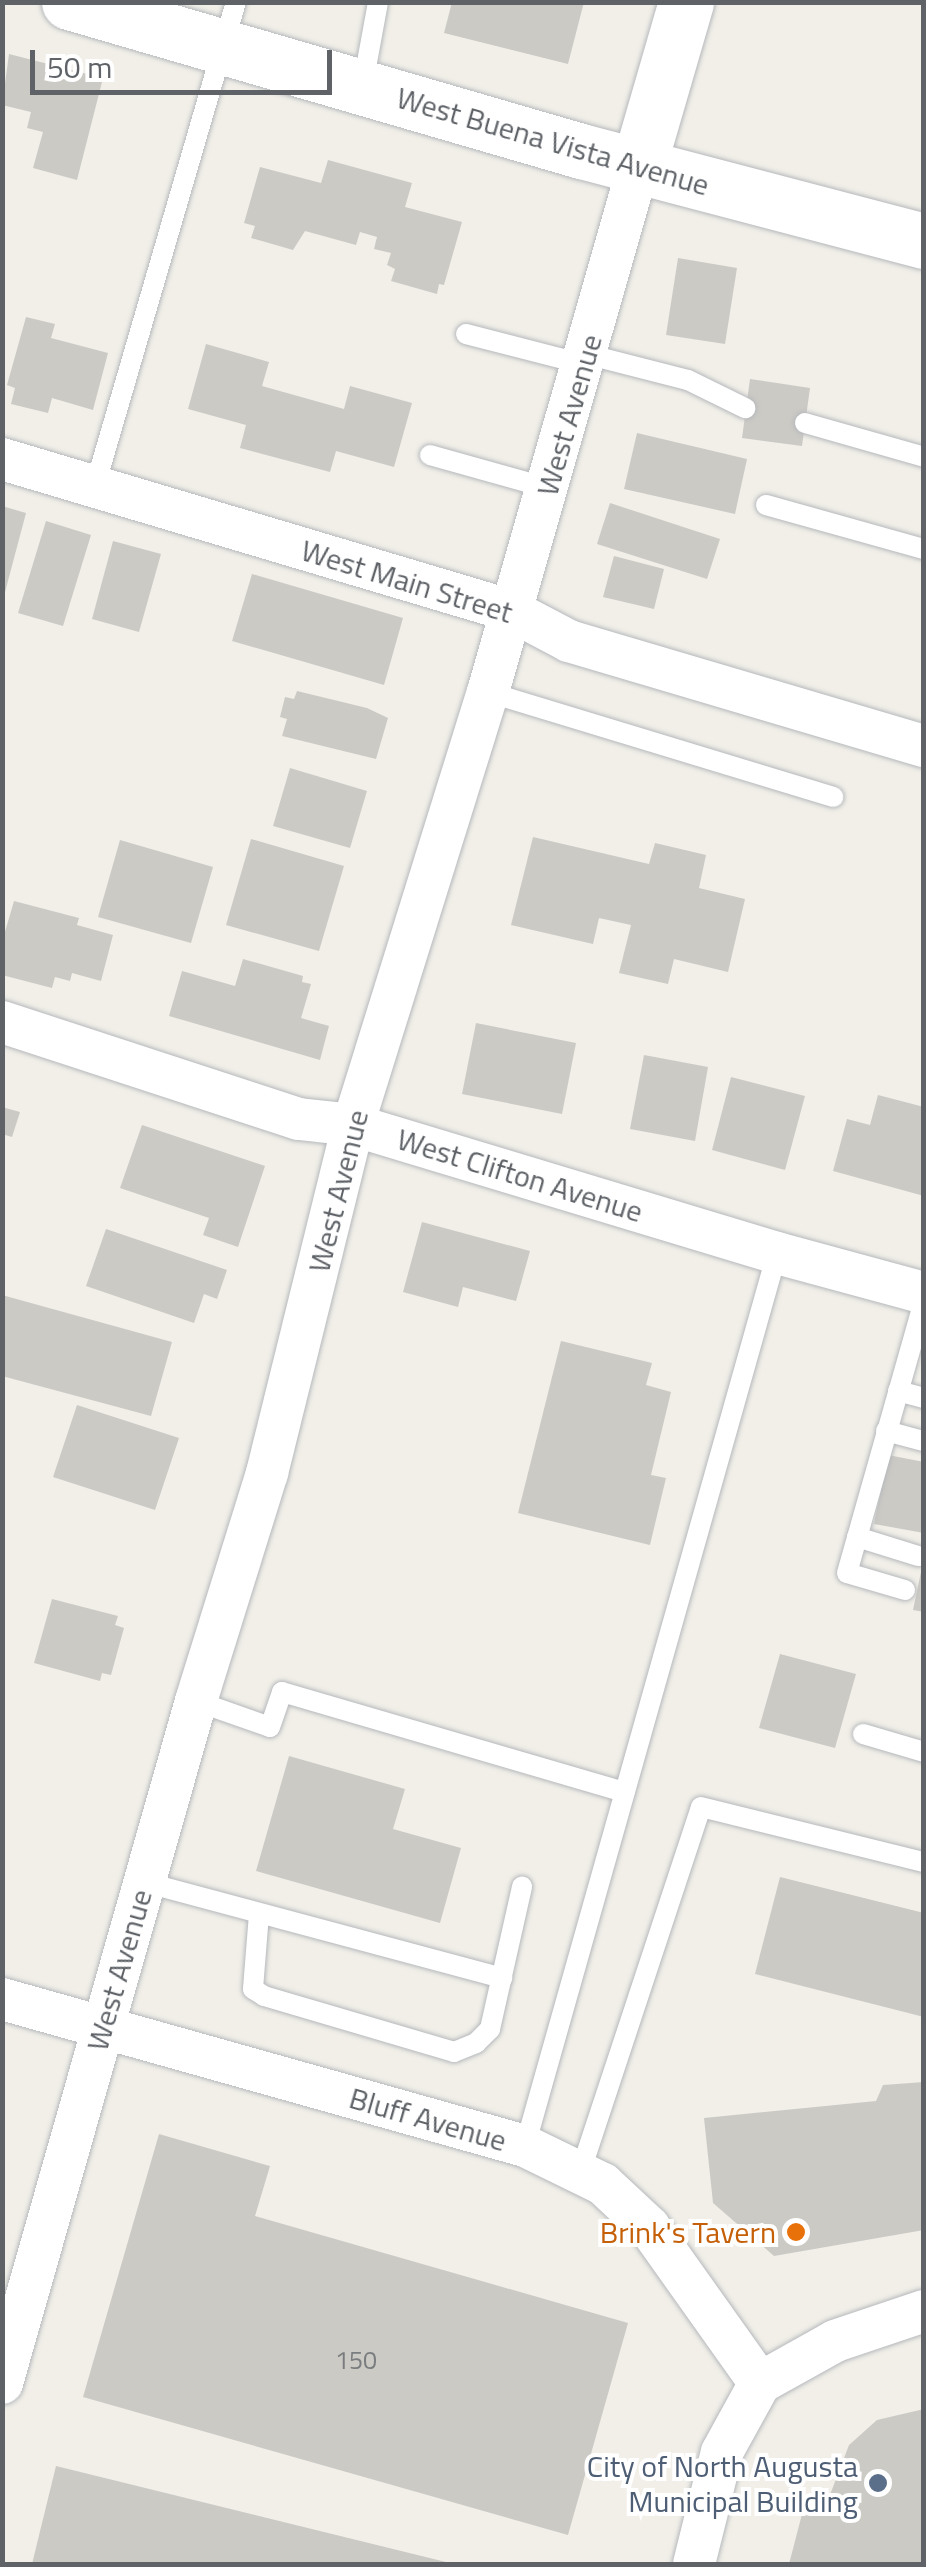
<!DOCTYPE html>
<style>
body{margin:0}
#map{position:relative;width:926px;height:2567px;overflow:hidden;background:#f1efe8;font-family:"Titillium Web",sans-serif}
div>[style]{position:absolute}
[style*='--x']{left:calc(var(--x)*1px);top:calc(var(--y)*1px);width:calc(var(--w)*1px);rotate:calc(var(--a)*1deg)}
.building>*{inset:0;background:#cccac5}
.roads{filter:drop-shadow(0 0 2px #b5b8bc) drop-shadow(0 0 2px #b5b8bc)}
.lane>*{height:20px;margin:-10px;padding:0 10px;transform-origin:10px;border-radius:10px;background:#fff}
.street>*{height:42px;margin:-21px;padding:0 21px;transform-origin:21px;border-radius:21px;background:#fff}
.secondary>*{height:55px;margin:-27.5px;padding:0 27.5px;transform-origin:27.5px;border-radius:27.5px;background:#fff}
.dots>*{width:28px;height:28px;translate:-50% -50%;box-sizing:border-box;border:5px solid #fff;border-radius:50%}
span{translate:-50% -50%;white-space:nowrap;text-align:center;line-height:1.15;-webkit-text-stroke:8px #fff;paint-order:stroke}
.number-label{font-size:25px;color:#7a7d7f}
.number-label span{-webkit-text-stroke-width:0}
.street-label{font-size:30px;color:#5f6368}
.food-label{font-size:30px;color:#c56008}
.right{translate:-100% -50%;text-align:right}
.service-label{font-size:30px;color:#4e5e75}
.frame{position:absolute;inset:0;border:5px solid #5f6368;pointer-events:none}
.scale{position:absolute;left:30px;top:50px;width:302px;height:45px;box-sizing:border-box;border:5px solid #5f6368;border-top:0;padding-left:12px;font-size:30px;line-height:35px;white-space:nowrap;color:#5f6368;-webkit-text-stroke:8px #fff;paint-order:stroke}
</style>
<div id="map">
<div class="building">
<i style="clip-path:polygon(452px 2px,584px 2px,568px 64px,444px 33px)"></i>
<i style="clip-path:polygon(9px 54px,103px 78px,77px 180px,33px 168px,43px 132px,27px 128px,31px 112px,2px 105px)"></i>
<i style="clip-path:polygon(328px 160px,412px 183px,405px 207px,462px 222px,444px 285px,439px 284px,437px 294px,391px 281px,395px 269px,387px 265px,391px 253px,374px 249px,377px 237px,360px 232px,356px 245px,305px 231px,293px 250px,251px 238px,255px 226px,244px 223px,260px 167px,321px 183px)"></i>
<i style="clip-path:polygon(678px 258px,737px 268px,725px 344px,666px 335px)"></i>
<i style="clip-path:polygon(26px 317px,55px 324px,51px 338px,108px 353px,93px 410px,52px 398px,48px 413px,11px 404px,15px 388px,7px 385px)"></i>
<i style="clip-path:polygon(206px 344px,269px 362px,262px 386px,344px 409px,350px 386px,412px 403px,394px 467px,336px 451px,330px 472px,240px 448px,246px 425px,188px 409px)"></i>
<i style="clip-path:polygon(750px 379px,810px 388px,802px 446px,742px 438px)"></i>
<i style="clip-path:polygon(637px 433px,747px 459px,735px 514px,624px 489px)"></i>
<i style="clip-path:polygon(610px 503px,720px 539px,707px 579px,597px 544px)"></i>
<i style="clip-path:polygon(2px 506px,26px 513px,4px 596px,2px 595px)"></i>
<i style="clip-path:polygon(46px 521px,91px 535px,63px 626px,18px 613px)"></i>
<i style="clip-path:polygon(113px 541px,161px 554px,139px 632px,92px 619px)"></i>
<i style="clip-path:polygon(614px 556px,664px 569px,654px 609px,603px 597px)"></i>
<i style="clip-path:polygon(252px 574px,403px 618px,384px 685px,232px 641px)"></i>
<i style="clip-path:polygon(297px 691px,367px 708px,388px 718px,376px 759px,282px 736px,287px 719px,280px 717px,285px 697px,294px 699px)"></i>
<i style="clip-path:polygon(290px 768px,367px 791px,350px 848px,273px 826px)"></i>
<i style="clip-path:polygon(533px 837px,649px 864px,655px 843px,706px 855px,699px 888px,745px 899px,728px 972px,674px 959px,668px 984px,619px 973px,631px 925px,599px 918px,593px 944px,511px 925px)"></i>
<i style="clip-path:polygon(251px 839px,344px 866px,319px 951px,226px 925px)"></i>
<i style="clip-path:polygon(120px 840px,213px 867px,191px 943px,98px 917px)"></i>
<i style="clip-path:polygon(14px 901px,79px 918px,77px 925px,113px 935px,101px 981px,72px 973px,70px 981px,55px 977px,52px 988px,2px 975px,2px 942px)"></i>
<i style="clip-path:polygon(243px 959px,303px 976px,302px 982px,311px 984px,301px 1018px,329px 1026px,320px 1060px,169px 1016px,182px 971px,235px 986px)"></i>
<i style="clip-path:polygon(476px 1023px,576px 1043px,562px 1114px,462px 1094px)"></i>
<i style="clip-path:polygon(644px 1055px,708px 1067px,695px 1141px,630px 1129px)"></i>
<i style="clip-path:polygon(731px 1077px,805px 1096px,785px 1170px,712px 1150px)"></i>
<i style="clip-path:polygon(878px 1095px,924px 1107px,924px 1196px,833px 1171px,847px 1119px,870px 1125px)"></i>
<i style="clip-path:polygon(2px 1107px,20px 1112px,12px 1137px,2px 1134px)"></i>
<i style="clip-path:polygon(142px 1125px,265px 1166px,238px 1247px,203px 1235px,209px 1218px,120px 1188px)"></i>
<i style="clip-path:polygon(422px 1222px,530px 1251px,516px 1301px,463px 1287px,458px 1307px,403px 1292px)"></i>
<i style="clip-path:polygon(106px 1229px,227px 1270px,217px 1299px,204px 1294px,194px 1323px,86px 1286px)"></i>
<i style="clip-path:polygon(2px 1295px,172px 1342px,151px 1416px,2px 1376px)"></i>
<i style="clip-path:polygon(561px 1341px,652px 1363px,646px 1385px,671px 1392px,651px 1475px,666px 1478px,650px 1545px,518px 1513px)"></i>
<i style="clip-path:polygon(77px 1405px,179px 1438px,155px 1510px,53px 1477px)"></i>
<i style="clip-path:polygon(888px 1455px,924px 1462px,924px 1533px,874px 1524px)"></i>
<i style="clip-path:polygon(922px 1567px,924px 1567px,924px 1612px,913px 1610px)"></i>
<i style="clip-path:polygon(52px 1599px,118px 1616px,115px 1625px,124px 1628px,111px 1675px,102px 1673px,100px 1681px,34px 1663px)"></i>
<i style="clip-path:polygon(780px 1654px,856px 1674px,835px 1748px,759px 1728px)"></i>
<i style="clip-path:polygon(289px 1756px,405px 1789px,393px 1829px,461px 1848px,440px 1923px,256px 1871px)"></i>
<i style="clip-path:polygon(780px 1877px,924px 1913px,924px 2017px,755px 1974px)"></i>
<i style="clip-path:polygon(924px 2082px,924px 2230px,774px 2256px,713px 2203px,704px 2118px,876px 2101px,883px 2085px)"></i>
<i style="clip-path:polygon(159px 2134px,270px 2166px,255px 2216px,628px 2323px,568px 2535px,83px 2397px)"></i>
<i style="clip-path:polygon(924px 2409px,924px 2564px,789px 2564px,807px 2495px,828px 2500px,849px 2445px,877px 2420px)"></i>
<i style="clip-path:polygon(56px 2466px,450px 2563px,450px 2564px,32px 2564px)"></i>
</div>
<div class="roads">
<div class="lane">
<i style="--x:363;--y:84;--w:83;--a:-79.6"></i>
<i style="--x:466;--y:334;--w:121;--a:14.4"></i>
<i style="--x:586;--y:354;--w:105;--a:14.3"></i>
<i style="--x:688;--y:380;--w:64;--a:26.2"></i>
<i style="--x:805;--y:423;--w:124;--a:15.9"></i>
<i style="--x:430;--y:455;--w:123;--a:15.6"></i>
<i style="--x:95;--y:486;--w:504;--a:-73.76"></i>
<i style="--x:766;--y:505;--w:164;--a:15.6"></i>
<i style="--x:488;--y:692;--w:361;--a:16.9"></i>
<i style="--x:898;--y:1391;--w:27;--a:15"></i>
<i style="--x:886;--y:1431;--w:39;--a:15"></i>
<i style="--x:857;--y:1537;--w:64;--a:17.3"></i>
<i style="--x:905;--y:1590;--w:60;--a:-163.7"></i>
<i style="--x:847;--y:1573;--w:283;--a:-74.2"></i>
<i style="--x:196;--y:1701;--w:78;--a:19.4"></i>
<i style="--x:270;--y:1727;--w:37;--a:-71"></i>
<i style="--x:282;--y:1692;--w:357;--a:16.3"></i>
<i style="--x:863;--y:1734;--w:64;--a:16.4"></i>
<i style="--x:144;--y:1882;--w:371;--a:15"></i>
<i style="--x:259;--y:1914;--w:75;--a:94.6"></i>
<i style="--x:253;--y:1989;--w:13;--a:32"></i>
<i style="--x:264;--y:1996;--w:198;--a:16.4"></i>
<i style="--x:454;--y:2052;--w:24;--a:-22"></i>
<i style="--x:476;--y:2043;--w:20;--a:-45"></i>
<i style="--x:490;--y:2029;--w:146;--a:-77.3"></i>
<i style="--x:525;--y:2146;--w:928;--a:-74.24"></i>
<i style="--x:580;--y:2173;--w:385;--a:-71.7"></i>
<i style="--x:701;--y:1807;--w:230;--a:13.9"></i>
</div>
<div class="street">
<i style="--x:2;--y:459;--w:532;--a:16.6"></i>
<i style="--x:512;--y:611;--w:64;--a:27.8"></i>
<i style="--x:569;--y:641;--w:370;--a:16.5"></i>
<i style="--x:2;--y:1022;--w:312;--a:18.1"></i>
<i style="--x:299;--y:1119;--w:54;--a:6.3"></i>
<i style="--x:353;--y:1125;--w:443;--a:16.8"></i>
<i style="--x:777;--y:1253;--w:152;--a:15.2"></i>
<i style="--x:2;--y:1999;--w:543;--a:15.7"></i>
<i style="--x:525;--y:2146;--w:87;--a:26"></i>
<i style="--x:603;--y:2184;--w:63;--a:43.1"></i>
<i style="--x:649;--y:2227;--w:191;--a:54.6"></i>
<i style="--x:2;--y:2383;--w:709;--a:-74.12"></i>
<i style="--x:196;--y:1701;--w:239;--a:-72.7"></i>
<i style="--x:267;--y:1473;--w:358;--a:-76.1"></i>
<i style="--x:353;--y:1125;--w:454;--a:-72.7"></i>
<i style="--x:488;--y:692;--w:549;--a:-74.04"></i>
<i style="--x:694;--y:2564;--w:115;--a:-76"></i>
<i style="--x:722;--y:2452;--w:79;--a:-61.2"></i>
<i style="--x:760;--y:2383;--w:86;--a:-29.2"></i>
<i style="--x:835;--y:2341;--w:94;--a:-18.6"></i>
</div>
<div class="secondary">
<i style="--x:69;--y:2;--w:533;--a:16.23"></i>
<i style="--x:581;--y:151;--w:355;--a:14.7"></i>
<i style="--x:639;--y:164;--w:169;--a:-73.8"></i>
</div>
</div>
<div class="dots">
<i style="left:796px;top:2232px;background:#e8710a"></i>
<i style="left:878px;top:2483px;background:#5c6f8a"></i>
</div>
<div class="number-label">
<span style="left:356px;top:2360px">150</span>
</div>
<div class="street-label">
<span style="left:553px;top:141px;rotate:16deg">West Buena Vista Avenue</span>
<span style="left:569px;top:415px;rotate:-74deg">West Avenue</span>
<span style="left:407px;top:581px;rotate:17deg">West Main Street</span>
<span style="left:520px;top:1175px;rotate:17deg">West Clifton Avenue</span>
<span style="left:338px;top:1191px;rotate:-76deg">West Avenue</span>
<span style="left:119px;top:1970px;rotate:-74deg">West Avenue</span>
<span style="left:428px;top:2119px;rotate:16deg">Bluff Avenue</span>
</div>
<div class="food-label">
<span class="right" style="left:776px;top:2232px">Brink's Tavern</span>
</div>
<div class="service-label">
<span class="right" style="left:858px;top:2483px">City of North Augusta<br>Municipal Building</span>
</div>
<div class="frame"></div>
<div class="scale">50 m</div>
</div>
